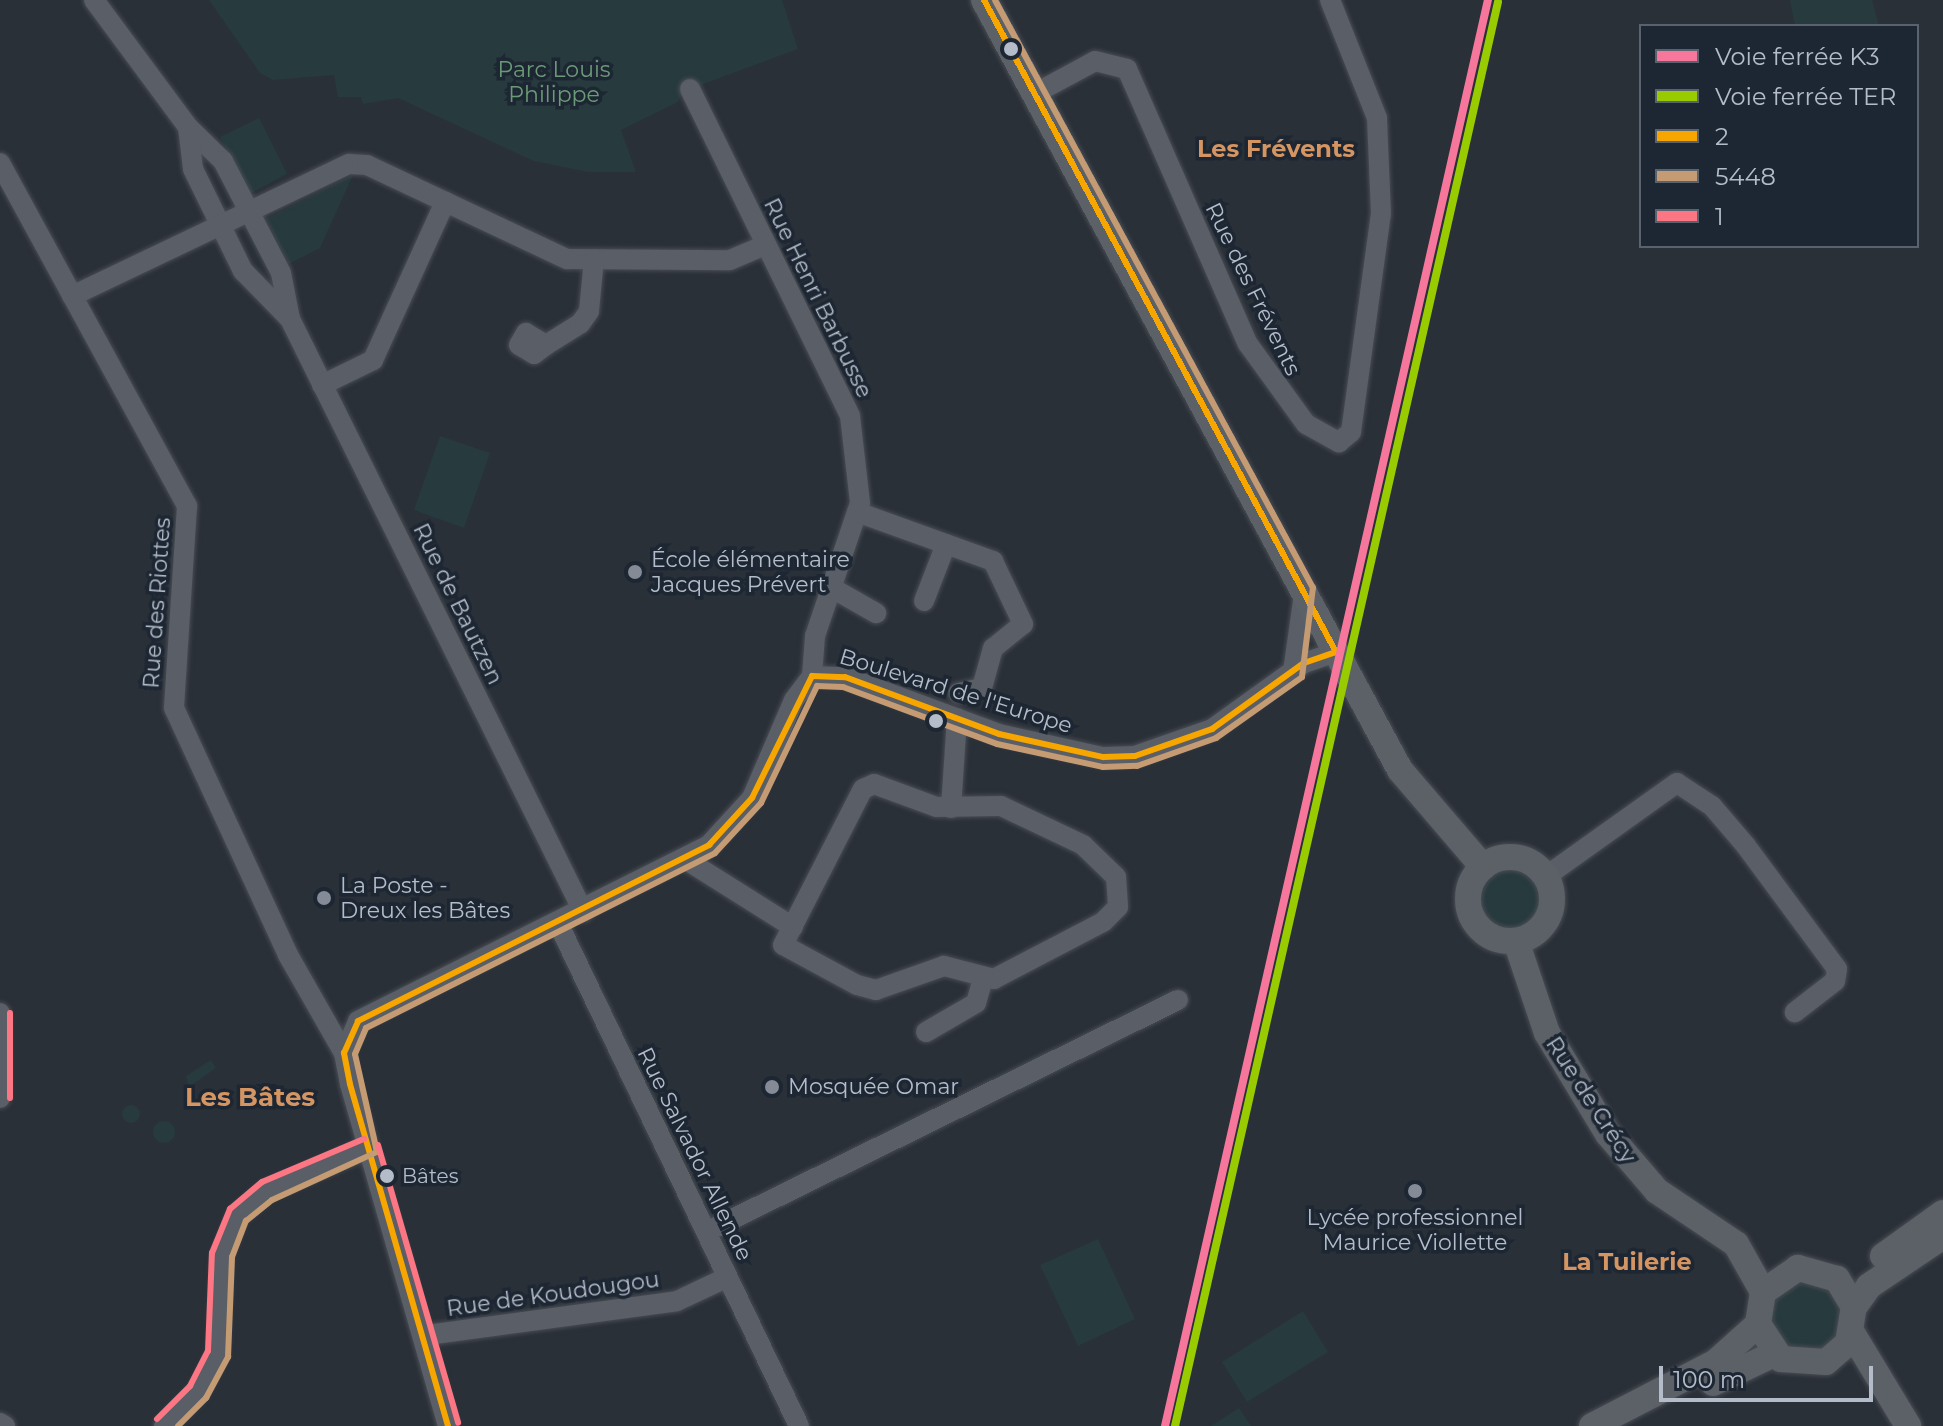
<!DOCTYPE html>
<meta charset="utf-8">
<style>
body{margin:0}
#map{position:relative;width:1943px;height:1426px;overflow:hidden;background:#2a3038;font-family:Montserrat,sans-serif}
div>[style]{position:absolute}
[style*='--x']{left:calc(var(--x)*1px);top:calc(var(--y)*1px);width:calc(var(--w)*1px);rotate:calc(var(--a)*1deg)}
.green>*{inset:0;background:#273a3e}
.round{border-radius:50%}
.roads{filter:drop-shadow(0 0 2px #484c53) drop-shadow(0 0 2px #484c53)}
.minor>*{height:20px;margin:-10px;padding:0 10px;transform-origin:10px;border-radius:10px;background:#5a5e66}
.major>*{height:26px;margin:-13px;padding:0 13px;transform-origin:13px;border-radius:13px;background:#5c6168}
.major>.ring{margin:-13px;padding:0;box-sizing:content-box;background:none;border:26px solid #5c6168;border-radius:50%}
.bus-1>*{height:6px;margin:-3px;padding:0 3px;transform-origin:3px;border-radius:3px;background:#f7a600}
.bus-2>*{height:6px;margin:-3px;padding:0 3px;transform-origin:3px;border-radius:3px;background:#c49b73}
.bus-3>*{height:6px;margin:-3px;padding:0 3px;transform-origin:3px;border-radius:3px;background:#fc7684}
.rail-1>*{height:8px;margin:-4px;padding:0 4px;transform-origin:4px;border-radius:4px;background:#f6769c}
.rail-2>*{height:8px;margin:-4px;padding:0 4px;transform-origin:4px;border-radius:4px;background:#9c0}
.dots>*{width:22px;height:22px;translate:-50% -50%;box-sizing:border-box;border:4px solid #1d2633;border-radius:50%}
span{translate:-50% -50%;white-space:nowrap;text-align:center;line-height:1.15;-webkit-text-stroke:7px #1d2633;paint-order:stroke}
.bus-label{font-size:20px;color:#b4bcc9}
.left{translate:0 -50%;text-align:left}
.park-label{font-size:22px;color:#6b9a76}
.street-label{font-size:22px;color:#b4bcc9}
.poi-label{font-size:22px;color:#b4bcc9}
.neighbourhood-label{font-size:24px;color:#d59563;font-weight:700}
.quarter-label{font-size:26px;color:#d59563;font-weight:700}
.legend{position:absolute;left:1639px;top:24px;width:280px;height:224px;box-sizing:border-box;background:#1d2633;border:2px solid #59626f;margin:0;padding:10px 14px;list-style:none;font-size:24px;color:#b4bcc9}
.legend li{display:flex;align-items:center;gap:16px;height:40px}
.legend b{width:40px;border:2px solid #59626f}
.scale{position:absolute;left:1659px;top:1366px;width:214px;height:36px;box-sizing:border-box;border:4px solid #b4bcc9;border-top:0;padding-left:10px;font-size:24px;line-height:28px;white-space:nowrap;color:#b4bcc9;-webkit-text-stroke:6px #1d2633;paint-order:stroke}
</style>
<div id="map">
<div class="green">
<i style="clip-path:polygon(209px 0,782px 0,798px 49px,682px 92px,678px 102px,621px 130px,636px 172px,588px 172px,534px 161px,398px 98px,363px 104px,361px 97px,338px 97px,334px 75px,273px 80px,260px 73px)"></i>
<i style="clip-path:polygon(1790px 0,1872px 0,1879px 26px,1795px 26px)"></i>
<i style="clip-path:polygon(259px 118px,287px 174px,250px 194px,220px 137px)"></i>
<i style="clip-path:polygon(353px 175px,320px 248px,289px 264px,266px 219px)"></i>
<i style="clip-path:polygon(440px 436px,490px 453px,464px 528px,414px 510px)"></i>
<i class="round" style="left:1478px;top:868px;width:64px;height:64px"></i>
<i style="clip-path:polygon(211px 1060px,216px 1068px,189px 1087px,186px 1076px)"></i>
<i class="round" style="left:122px;top:1105px;width:18px;height:18px"></i>
<i class="round" style="left:153px;top:1121px;width:22px;height:22px"></i>
<i style="clip-path:polygon(1098px 1239px,1135px 1319px,1078px 1346px,1040px 1265px)"></i>
<i style="clip-path:polygon(1793px 1279px,1831px 1284px,1848px 1320px,1827px 1355px,1775px 1345px,1767px 1307px)"></i>
<i style="clip-path:polygon(1303px 1311px,1328px 1352px,1247px 1402px,1222px 1362px)"></i>
<i style="clip-path:polygon(1239px 1408px,1251px 1426px,1211px 1426px)"></i>
</div>
<div class="roads">
<div class="minor">
<i style="--x:94;--y:0;--w:158;--a:53.5"></i>
<i style="--x:188;--y:127;--w:49;--a:44.2"></i>
<i style="--x:223;--y:161;--w:126;--a:62.6"></i>
<i style="--x:281;--y:273;--w:47;--a:78.9"></i>
<i style="--x:290;--y:319;--w:661;--a:63.67"></i>
<i style="--x:690;--y:89;--w:364;--a:63.9"></i>
<i style="--x:850;--y:416;--w:88;--a:83.4"></i>
<i style="--x:860;--y:503;--w:140;--a:108.7"></i>
<i style="--x:815;--y:636;--w:40;--a:94.3"></i>
<i style="--x:1034;--y:94;--w:69;--a:-28.4"></i>
<i style="--x:1095;--y:61;--w:33;--a:14"></i>
<i style="--x:1127;--y:69;--w:300;--a:66.3"></i>
<i style="--x:1248;--y:344;--w:99;--a:54.1"></i>
<i style="--x:1306;--y:424;--w:38;--a:29"></i>
<i style="--x:1339;--y:442;--w:16;--a:-40"></i>
<i style="--x:1351;--y:432;--w:220;--a:-82.2"></i>
<i style="--x:1381;--y:214;--w:96;--a:-92.4"></i>
<i style="--x:1377;--y:118;--w:127;--a:-111.7"></i>
<i style="--x:188;--y:127;--w:42;--a:83.2"></i>
<i style="--x:193;--y:169;--w:114;--a:63.9"></i>
<i style="--x:243;--y:271;--w:67;--a:45.6"></i>
<i style="--x:0;--y:163;--w:391;--a:61.4"></i>
<i style="--x:187;--y:506;--w:202;--a:93.7"></i>
<i style="--x:174;--y:708;--w:272;--a:65.2"></i>
<i style="--x:288;--y:955;--w:113;--a:60.3"></i>
<i style="--x:72;--y:296;--w:307;--a:-25.5"></i>
<i style="--x:349;--y:164;--w:18;--a:3"></i>
<i style="--x:367;--y:165;--w:221;--a:25.2"></i>
<i style="--x:567;--y:259;--w:163;--a:0.4"></i>
<i style="--x:730;--y:260;--w:38;--a:-23"></i>
<i style="--x:546;--y:345;--w:15;--a:143"></i>
<i style="--x:534;--y:354;--w:17;--a:-149"></i>
<i style="--x:519;--y:345;--w:14;--a:-60"></i>
<i style="--x:526;--y:333;--w:23;--a:31"></i>
<i style="--x:546;--y:345;--w:40;--a:-32"></i>
<i style="--x:580;--y:324;--w:16;--a:-55"></i>
<i style="--x:589;--y:311;--w:52;--a:-84.5"></i>
<i style="--x:322;--y:385;--w:57;--a:-26.1"></i>
<i style="--x:373;--y:360;--w:174;--a:-65.5"></i>
<i style="--x:857;--y:512;--w:145;--a:19.8"></i>
<i style="--x:993;--y:561;--w:70;--a:64.5"></i>
<i style="--x:1023;--y:624;--w:38;--a:141"></i>
<i style="--x:993;--y:648;--w:41;--a:105.4"></i>
<i style="--x:982;--y:688;--w:24;--a:168"></i>
<i style="--x:832;--y:588;--w:51;--a:29.6"></i>
<i style="--x:924;--y:601;--w:61;--a:-68.9"></i>
<i style="--x:1293;--y:672;--w:79;--a:-82"></i>
<i style="--x:874;--y:784;--w:67;--a:20.1"></i>
<i style="--x:937;--y:807;--w:64;--a:-0.9"></i>
<i style="--x:1001;--y:806;--w:91;--a:25.4"></i>
<i style="--x:1083;--y:845;--w:46;--a:44.1"></i>
<i style="--x:1116;--y:877;--w:30;--a:86"></i>
<i style="--x:1118;--y:907;--w:21;--a:135"></i>
<i style="--x:1103;--y:922;--w:123;--a:152.4"></i>
<i style="--x:994;--y:979;--w:52;--a:-165.4"></i>
<i style="--x:944;--y:966;--w:72;--a:160.6"></i>
<i style="--x:876;--y:990;--w:20;--a:-165"></i>
<i style="--x:857;--y:985;--w:84;--a:-151.6"></i>
<i style="--x:783;--y:945;--w:175;--a:-62.9"></i>
<i style="--x:863;--y:789;--w:12;--a:-24"></i>
<i style="--x:951;--y:808;--w:90;--a:-86.2"></i>
<i style="--x:688;--y:861;--w:124;--a:32.2"></i>
<i style="--x:1545;--y:877;--w:162;--a:-35.5"></i>
<i style="--x:1677;--y:783;--w:42;--a:33.3"></i>
<i style="--x:1712;--y:806;--w:52;--a:49.6"></i>
<i style="--x:1746;--y:846;--w:153;--a:53.5"></i>
<i style="--x:1837;--y:969;--w:12;--a:99"></i>
<i style="--x:1835;--y:981;--w:51;--a:142.2"></i>
<i style="--x:558;--y:923;--w:558;--a:64.4"></i>
<i style="--x:0;--y:1013;--w:85;--a:90"></i>
<i style="--x:926;--y:1032;--w:58;--a:-30.1"></i>
<i style="--x:976;--y:1003;--w:26;--a:-74"></i>
<i style="--x:706;--y:1232;--w:526;--a:-26.18"></i>
<i style="--x:427;--y:1335;--w:252;--a:-7.7"></i>
<i style="--x:677;--y:1301;--w:56;--a:-25.2"></i>
<i style="--x:0;--y:1423;--w:6;--a:31"></i>
<i style="--x:164;--y:1426;--w:48;--a:-45"></i>
<i style="--x:198;--y:1392;--w:43;--a:-62.2"></i>
<i style="--x:218;--y:1354;--w:99;--a:-87.7"></i>
<i style="--x:222;--y:1255;--w:43;--a:-68.2"></i>
<i style="--x:238;--y:1215;--w:38;--a:-40"></i>
<i style="--x:267;--y:1191;--w:110;--a:-23.1"></i>
<i style="--x:448;--y:1426;--w:356;--a:-106"></i>
<i style="--x:350;--y:1084;--w:32;--a:-101"></i>
<i style="--x:344;--y:1053;--w:35;--a:-66"></i>
<i style="--x:358;--y:1021;--w:393;--a:-26.6"></i>
<i style="--x:709;--y:845;--w:64;--a:-47.5"></i>
<i style="--x:752;--y:798;--w:107;--a:-66.8"></i>
<i style="--x:794;--y:700;--w:30;--a:-53"></i>
<i style="--x:812;--y:676;--w:33;--a:2"></i>
<i style="--x:845;--y:677;--w:164;--a:20.3"></i>
<i style="--x:999;--y:734;--w:107;--a:12.5"></i>
<i style="--x:1103;--y:757;--w:32;--a:-2"></i>
<i style="--x:1135;--y:756;--w:82;--a:-19.3"></i>
<i style="--x:1212;--y:729;--w:113;--a:-35.7"></i>
<i style="--x:1304;--y:663;--w:34;--a:-19"></i>
</div>
<div class="major">
<i style="--x:984;--y:0;--w:875;--a:61.62"></i>
<i style="--x:1400;--y:770;--w:128;--a:49.4"></i>
<i class="ring" style="left:1468px;top:857px;width:58px;height:58px"></i>
<i style="--x:1516;--y:941;--w:97;--a:71.4"></i>
<i style="--x:1547;--y:1033;--w:118;--a:58.9"></i>
<i style="--x:1608;--y:1134;--w:75;--a:49.3"></i>
<i style="--x:1657;--y:1191;--w:95;--a:33.9"></i>
<i style="--x:1736;--y:1244;--w:55;--a:60.6"></i>
<i style="--x:1883;--y:1256;--w:74;--a:-35.6"></i>
<i style="--x:1854;--y:1307;--w:33;--a:-121"></i>
<i style="--x:1837;--y:1279;--w:41;--a:-164.2"></i>
<i style="--x:1798;--y:1268;--w:42;--a:145.6"></i>
<i style="--x:1763;--y:1292;--w:32;--a:99"></i>
<i style="--x:1758;--y:1324;--w:42;--a:56.7"></i>
<i style="--x:1781;--y:1359;--w:45;--a:3.8"></i>
<i style="--x:1826;--y:1362;--w:29;--a:-41"></i>
<i style="--x:1848;--y:1343;--w:36;--a:-81"></i>
<i style="--x:1854;--y:1307;--w:26;--a:-54"></i>
<i style="--x:1869;--y:1286;--w:89;--a:-34"></i>
<i style="--x:1852;--y:1333;--w:109;--a:58.9"></i>
<i style="--x:1713;--y:1383;--w:68;--a:-25.4"></i>
<i style="--x:1592;--y:1426;--w:140;--a:-27.3"></i>
<i style="--x:1716;--y:1362;--w:57;--a:-42.1"></i>
</div>
</div>
<div class="bus-1">
<i style="--x:448;--y:1426;--w:356;--a:-106"></i>
<i style="--x:350;--y:1084;--w:32;--a:-101"></i>
<i style="--x:344;--y:1053;--w:35;--a:-66"></i>
<i style="--x:358;--y:1021;--w:393;--a:-26.6"></i>
<i style="--x:709;--y:845;--w:64;--a:-47.5"></i>
<i style="--x:752;--y:798;--w:136;--a:-63.8"></i>
<i style="--x:812;--y:676;--w:33;--a:2"></i>
<i style="--x:845;--y:677;--w:164;--a:20.3"></i>
<i style="--x:999;--y:734;--w:107;--a:12.5"></i>
<i style="--x:1103;--y:757;--w:32;--a:-2"></i>
<i style="--x:1135;--y:756;--w:82;--a:-19.3"></i>
<i style="--x:1212;--y:729;--w:113;--a:-35.7"></i>
<i style="--x:1304;--y:663;--w:34;--a:-19"></i>
<i style="--x:1336;--y:652;--w:741;--a:-118.36"></i>
</div>
<div class="bus-2">
<i style="--x:178;--y:1426;--w:40;--a:-45"></i>
<i style="--x:206;--y:1398;--w:47;--a:-61.8"></i>
<i style="--x:228;--y:1357;--w:100;--a:-87.7"></i>
<i style="--x:232;--y:1257;--w:39;--a:-69"></i>
<i style="--x:246;--y:1221;--w:33;--a:-39"></i>
<i style="--x:272;--y:1200;--w:115;--a:-24.6"></i>
<i style="--x:377;--y:1152;--w:100;--a:-102.7"></i>
<i style="--x:355;--y:1054;--w:28;--a:-67"></i>
<i style="--x:366;--y:1028;--w:390;--a:-26.6"></i>
<i style="--x:715;--y:853;--w:68;--a:-47.4"></i>
<i style="--x:761;--y:803;--w:130;--a:-64.4"></i>
<i style="--x:817;--y:686;--w:26;--a:2"></i>
<i style="--x:843;--y:687;--w:164;--a:20.3"></i>
<i style="--x:997;--y:744;--w:108;--a:12.2"></i>
<i style="--x:1103;--y:767;--w:34;--a:-2"></i>
<i style="--x:1137;--y:766;--w:84;--a:-19.5"></i>
<i style="--x:1216;--y:738;--w:105;--a:-35.3"></i>
<i style="--x:1302;--y:677;--w:90;--a:-83"></i>
<i style="--x:1313;--y:588;--w:668;--a:-118.41"></i>
</div>
<div class="bus-3">
<i style="--x:10;--y:1013;--w:85;--a:90"></i>
<i style="--x:378;--y:1145;--w:289;--a:73.9"></i>
<i style="--x:157;--y:1419;--w:47;--a:-45"></i>
<i style="--x:190;--y:1386;--w:39;--a:-63"></i>
<i style="--x:208;--y:1351;--w:98;--a:-87.7"></i>
<i style="--x:212;--y:1253;--w:48;--a:-67.8"></i>
<i style="--x:230;--y:1209;--w:42;--a:-40.2"></i>
<i style="--x:262;--y:1182;--w:111;--a:-22.9"></i>
</div>
<div class="rail-1">
<i style="--x:1165;--y:1426;--w:1462;--a:-77.24"></i>
</div>
<div class="rail-2">
<i style="--x:1175;--y:1426;--w:1460;--a:-77.22"></i>
</div>
<div class="dots">
<i style="left:1011px;top:49px;background:#b4bcc9"></i>
<i style="left:635px;top:572px;background:#848b96"></i>
<i style="left:936px;top:721px;background:#b4bcc9"></i>
<i style="left:324px;top:898px;background:#848b96"></i>
<i style="left:772px;top:1087px;background:#848b96"></i>
<i style="left:387px;top:1176px;background:#b4bcc9"></i>
<i style="left:1415px;top:1191px;background:#848b96"></i>
</div>
<div class="bus-label">
<span class="left" style="left:402px;top:1176px">Bâtes</span>
</div>
<div class="park-label">
<span style="left:554px;top:82px">Parc Louis<br>Philippe</span>
</div>
<div class="street-label">
<span style="left:1253px;top:289px;rotate:64deg">Rue des Frévents</span>
<span style="left:818px;top:298px;rotate:64deg">Rue Henri Barbusse</span>
<span style="left:157px;top:603px;rotate:-86deg">Rue des Riottes</span>
<span style="left:458px;top:604px;rotate:64deg">Rue de Bautzen</span>
<span style="left:956px;top:691px;rotate:17deg">Boulevard de l'Europe</span>
<span style="left:1591px;top:1100px;rotate:57deg">Rue de Crécy</span>
<span style="left:695px;top:1154px;rotate:64deg">Rue Salvador Allende</span>
<span style="left:553px;top:1294px;rotate:-8deg">Rue de Koudougou</span>
</div>
<div class="poi-label">
<span class="left" style="left:651px;top:572px">École élémentaire<br>Jacques Prévert</span>
<span class="left" style="left:340px;top:898px">La Poste -<br>Dreux les Bâtes</span>
<span class="left" style="left:788px;top:1087px">Mosquée Omar</span>
<span style="left:1415px;top:1230px">Lycée professionnel<br>Maurice Viollette</span>
</div>
<div class="neighbourhood-label">
<span style="left:1276px;top:149px">Les Frévents</span>
<span style="left:1627px;top:1262px">La Tuilerie</span>
</div>
<div class="quarter-label">
<span style="left:250px;top:1098px">Les Bâtes</span>
</div>
<ul class="legend">
<li><b style="height:10px;background:#f6769c"></b>Voie ferrée K3</li>
<li><b style="height:10px;background:#9c0"></b>Voie ferrée TER</li>
<li><b style="height:10px;background:#f7a600"></b>2</li>
<li><b style="height:10px;background:#c49b73"></b>5448</li>
<li><b style="height:10px;background:#fc7684"></b>1</li>
</ul>
<div class="scale">100 m</div>
</div>
